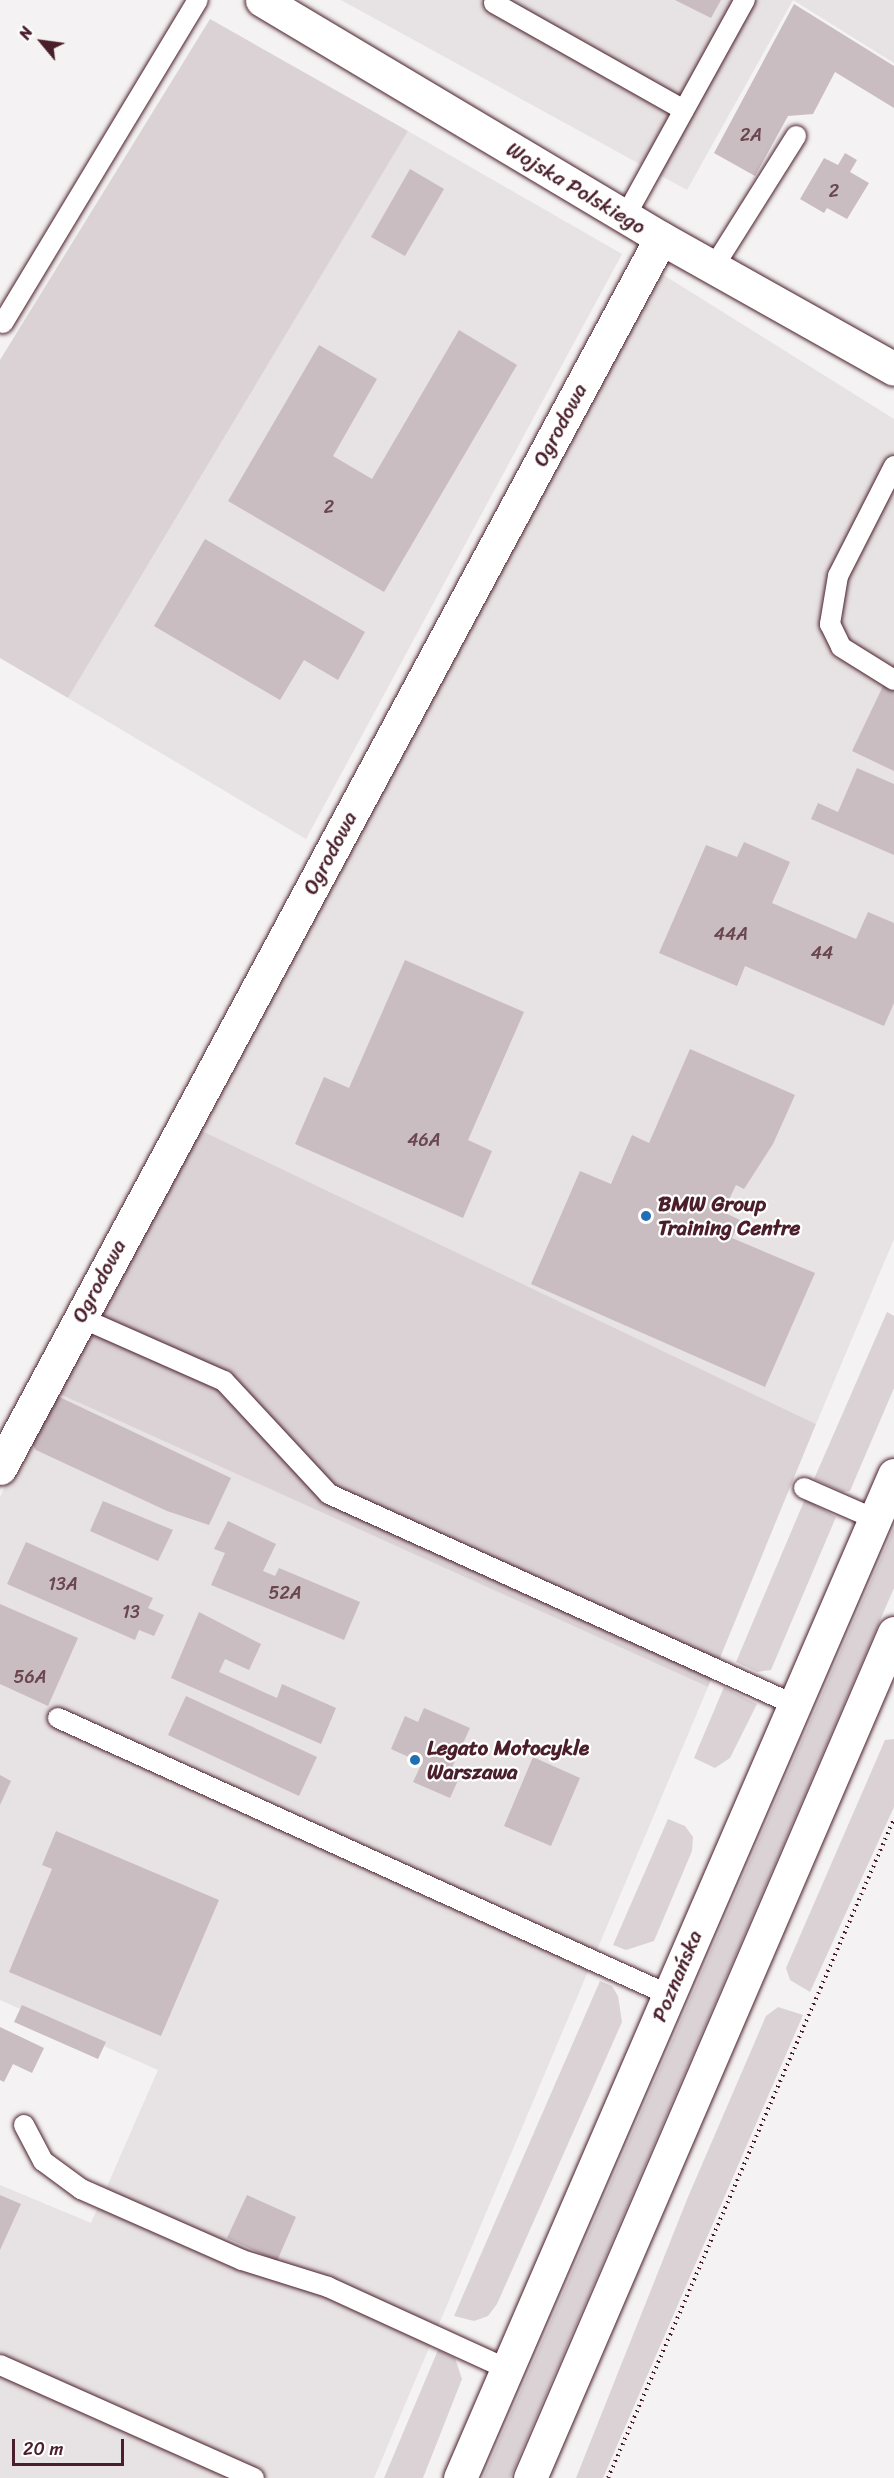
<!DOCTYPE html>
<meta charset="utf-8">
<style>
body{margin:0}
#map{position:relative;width:894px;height:2478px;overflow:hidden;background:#f4f2f2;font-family:Sriracha,sans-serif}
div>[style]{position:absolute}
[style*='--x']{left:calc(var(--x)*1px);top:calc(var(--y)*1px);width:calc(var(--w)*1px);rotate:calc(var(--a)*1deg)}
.built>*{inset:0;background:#e7e2e3}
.green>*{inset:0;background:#dbd2d5}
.building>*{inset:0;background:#cabdc1}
.path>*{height:4px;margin-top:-2px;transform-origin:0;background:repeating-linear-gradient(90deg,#4a1f2b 0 1.5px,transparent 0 6px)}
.roads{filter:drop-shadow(0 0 2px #4a1f2b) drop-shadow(0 0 2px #4a1f2b)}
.service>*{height:20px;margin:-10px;padding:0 10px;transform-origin:10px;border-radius:10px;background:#fff}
.minor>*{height:33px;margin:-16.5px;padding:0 16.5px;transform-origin:16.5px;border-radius:16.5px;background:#fff}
.tertiary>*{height:33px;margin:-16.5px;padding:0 16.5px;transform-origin:16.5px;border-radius:16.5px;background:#fff}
.primary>*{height:33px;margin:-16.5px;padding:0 16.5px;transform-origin:16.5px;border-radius:16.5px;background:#fff}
.dots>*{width:16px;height:16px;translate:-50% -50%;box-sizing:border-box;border:3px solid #fff;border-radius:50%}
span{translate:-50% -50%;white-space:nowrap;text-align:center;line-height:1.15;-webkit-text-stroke:4.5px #fff;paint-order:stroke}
.number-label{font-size:18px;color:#6a4650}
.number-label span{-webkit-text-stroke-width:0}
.street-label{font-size:21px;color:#4a1f2b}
.poi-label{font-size:21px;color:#4a1f2b;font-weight:700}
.left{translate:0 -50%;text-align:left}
.north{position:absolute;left:12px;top:12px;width:60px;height:60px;-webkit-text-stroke:4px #fff;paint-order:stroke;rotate:299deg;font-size:16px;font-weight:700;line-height:24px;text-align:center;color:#4a1f2b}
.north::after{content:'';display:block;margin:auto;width:21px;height:27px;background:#4a1f2b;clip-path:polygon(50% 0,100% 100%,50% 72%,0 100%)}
.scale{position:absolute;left:12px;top:2439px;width:112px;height:27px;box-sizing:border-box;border:3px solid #4a1f2b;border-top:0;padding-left:8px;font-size:18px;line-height:21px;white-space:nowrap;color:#4a1f2b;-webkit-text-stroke:4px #fff;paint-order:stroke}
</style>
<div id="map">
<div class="built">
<i style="clip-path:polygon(341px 0,894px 0,894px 63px,793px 0,687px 190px)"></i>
<i style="clip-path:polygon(408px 131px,622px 254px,306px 839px,68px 698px)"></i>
<i style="clip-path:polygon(662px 274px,894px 419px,894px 1239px,816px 1424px,196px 1128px,378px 784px)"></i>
<i style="clip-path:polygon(53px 1391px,708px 1687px,374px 2478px,0 2478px,0 2185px,91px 2223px,158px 2070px,0 2000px,0 1497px)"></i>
</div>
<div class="green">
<i style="clip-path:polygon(210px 19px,408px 131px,68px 698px,0 658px,0 360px)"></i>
<i style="clip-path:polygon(196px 1128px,816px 1424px,708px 1687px,53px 1391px)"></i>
<i style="clip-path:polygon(887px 1312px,894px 1316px,894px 1388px,850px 1491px,843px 1492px,814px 1479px)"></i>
<i style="clip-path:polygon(805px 1499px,836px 1517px,771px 1670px,757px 1672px,736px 1662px)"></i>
<i style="clip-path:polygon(894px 1528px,894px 1588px,510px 2478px,483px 2478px)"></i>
<i style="clip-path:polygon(724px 1687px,757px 1704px,730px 1758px,715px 1768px,694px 1758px)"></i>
<i style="clip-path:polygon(894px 1739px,894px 1807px,810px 1992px,790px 1980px,786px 1968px,885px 1740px)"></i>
<i style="clip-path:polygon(668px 1819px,685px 1826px,693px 1837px,692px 1851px,654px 1941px,626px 1950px,613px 1945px)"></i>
<i style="clip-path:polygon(600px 1981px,612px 1986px,618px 1996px,622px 2022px,497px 2304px,488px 2316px,474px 2321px,454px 2316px)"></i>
<i style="clip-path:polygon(778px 2007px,803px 2015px,603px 2478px,576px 2478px,688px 2197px,766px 2016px)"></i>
<i style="clip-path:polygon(438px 2350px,455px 2358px,462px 2379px,423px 2478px,384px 2478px)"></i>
</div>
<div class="building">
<i style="clip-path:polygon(675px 0,721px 0,711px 18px)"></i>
<i style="clip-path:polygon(794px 4px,894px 66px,894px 108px,835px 72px,813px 114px,788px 116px,755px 176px,714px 153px)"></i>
<i style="clip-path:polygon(845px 153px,857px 160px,850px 172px,869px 183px,847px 219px,827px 208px,824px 213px,800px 199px,824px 158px,838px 165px)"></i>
<i style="clip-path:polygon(410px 169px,444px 189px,405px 256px,371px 237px)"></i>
<i style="clip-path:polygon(459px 330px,517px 365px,384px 592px,228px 501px,319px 345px,377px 379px,333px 456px,372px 479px)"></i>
<i style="clip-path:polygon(205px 539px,365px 632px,338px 680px,304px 660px,280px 700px,154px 626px)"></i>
<i style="clip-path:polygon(894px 663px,894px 771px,852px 751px)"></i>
<i style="clip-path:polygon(857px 768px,894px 784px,894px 855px,811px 819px,818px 803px,838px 812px)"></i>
<i style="clip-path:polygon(744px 842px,790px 862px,772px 903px,856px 939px,868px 912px,894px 923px,894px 1003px,884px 1026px,745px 966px,737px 986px,659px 953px,706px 845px,737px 857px)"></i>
<i style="clip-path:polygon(405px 960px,524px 1012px,468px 1140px,492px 1151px,463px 1218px,295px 1144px,324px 1077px,349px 1088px)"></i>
<i style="clip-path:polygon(690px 1049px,795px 1095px,773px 1144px,744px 1189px,736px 1185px,723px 1212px,740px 1220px,732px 1238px,815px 1273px,765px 1387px,531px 1284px,580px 1171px,611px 1184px,632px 1135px,649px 1143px)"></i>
<i style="clip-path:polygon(53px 1394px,231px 1478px,209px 1525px,167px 1511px,36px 1450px,31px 1442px)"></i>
<i style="clip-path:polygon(103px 1501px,173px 1530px,158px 1561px,90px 1531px)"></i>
<i style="clip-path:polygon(228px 1521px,276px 1544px,263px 1571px,275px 1576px,279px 1568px,360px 1602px,344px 1640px,211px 1585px,225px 1553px,214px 1549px)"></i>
<i style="clip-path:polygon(26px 1542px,153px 1598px,148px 1608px,164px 1615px,154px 1636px,139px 1630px,135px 1640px,7px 1584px)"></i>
<i style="clip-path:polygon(0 1604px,78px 1638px,48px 1706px,0 1684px)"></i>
<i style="clip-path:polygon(199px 1612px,261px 1644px,249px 1670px,225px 1659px,219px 1672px,277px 1698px,282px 1684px,336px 1708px,321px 1744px,171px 1678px)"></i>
<i style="clip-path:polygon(186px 1696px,317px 1757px,299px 1796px,168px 1735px)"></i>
<i style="clip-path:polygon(424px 1708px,470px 1728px,450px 1772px,460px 1776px,450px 1798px,413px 1782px,422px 1763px,391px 1749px,405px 1716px,418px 1722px)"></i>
<i style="clip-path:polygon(533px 1757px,580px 1778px,551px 1846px,504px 1826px)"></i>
<i style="clip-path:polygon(0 1775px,11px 1781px,0 1805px)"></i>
<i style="clip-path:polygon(56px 1831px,219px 1900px,161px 2036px,9px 1972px,52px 1869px,42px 1865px)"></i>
<i style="clip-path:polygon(22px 2005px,106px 2042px,98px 2059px,14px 2022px)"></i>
<i style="clip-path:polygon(0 2027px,44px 2048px,32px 2073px,13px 2064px,4px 2082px,0 2080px)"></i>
<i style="clip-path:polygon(0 2195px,21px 2204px,0 2250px)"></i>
<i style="clip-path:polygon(247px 2195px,296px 2217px,277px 2261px,227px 2238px)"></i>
</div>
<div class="path">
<i style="--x:608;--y:2478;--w:718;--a:-66.54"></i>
</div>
<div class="roads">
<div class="service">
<i style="--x:494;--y:3;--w:218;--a:29.4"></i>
<i style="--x:625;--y:217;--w:248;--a:-61.1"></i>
<i style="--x:713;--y:268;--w:156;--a:-57.8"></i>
<i style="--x:3;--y:323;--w:377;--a:-58.9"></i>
<i style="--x:894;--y:466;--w:123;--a:117"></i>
<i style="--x:838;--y:576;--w:49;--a:99.5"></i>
<i style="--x:830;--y:624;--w:25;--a:64"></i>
<i style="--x:841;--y:647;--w:62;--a:31.9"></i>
<i style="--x:79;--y:1317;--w:158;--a:23.8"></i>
<i style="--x:224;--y:1381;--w:154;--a:47.1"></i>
<i style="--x:329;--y:1494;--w:512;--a:24.36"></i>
<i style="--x:804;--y:1488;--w:77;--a:23.6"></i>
<i style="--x:58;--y:1718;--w:671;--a:24.39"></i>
<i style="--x:24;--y:2125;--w:41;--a:62.2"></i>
<i style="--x:43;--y:2161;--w:47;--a:36.4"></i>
<i style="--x:81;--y:2189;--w:176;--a:23.8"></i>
<i style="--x:242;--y:2260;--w:90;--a:17.4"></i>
<i style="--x:328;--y:2287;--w:197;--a:24.6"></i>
<i style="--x:0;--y:2365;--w:278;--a:24"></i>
</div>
<div class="minor">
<i style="--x:0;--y:1468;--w:1396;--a:-61.75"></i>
</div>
<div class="tertiary">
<i style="--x:262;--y:0;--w:465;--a:30.8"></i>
<i style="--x:661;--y:238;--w:267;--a:29.3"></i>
</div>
<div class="primary">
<i style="--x:460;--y:2478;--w:1093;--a:-66.6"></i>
<i style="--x:530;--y:2478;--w:920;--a:-66.7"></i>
</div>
</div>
<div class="dots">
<i style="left:646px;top:1216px;background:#1f6fb2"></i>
<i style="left:415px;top:1760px;background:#1f6fb2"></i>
</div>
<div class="number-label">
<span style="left:751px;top:135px">2A</span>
<span style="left:834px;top:191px">2</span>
<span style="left:329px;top:507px">2</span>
<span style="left:731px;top:934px">44A</span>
<span style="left:822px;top:953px">44</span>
<span style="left:424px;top:1140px">46A</span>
<span style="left:63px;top:1584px">13A</span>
<span style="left:285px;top:1593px">52A</span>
<span style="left:131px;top:1612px">13</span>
<span style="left:30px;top:1677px">56A</span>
</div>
<div class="street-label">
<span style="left:576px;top:188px;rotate:31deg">Wojska Polskiego</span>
<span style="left:560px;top:425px;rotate:-62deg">Ogrodowa</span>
<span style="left:330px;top:853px;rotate:-62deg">Ogrodowa</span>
<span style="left:99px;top:1281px;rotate:-62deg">Ogrodowa</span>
<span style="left:677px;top:1976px;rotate:-67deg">Poznańska</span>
</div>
<div class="poi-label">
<span class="left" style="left:658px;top:1216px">BMW Group<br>Training Centre</span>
<span class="left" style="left:427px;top:1760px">Legato Motocykle<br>Warszawa</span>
</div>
<div class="north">N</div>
<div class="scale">20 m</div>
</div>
